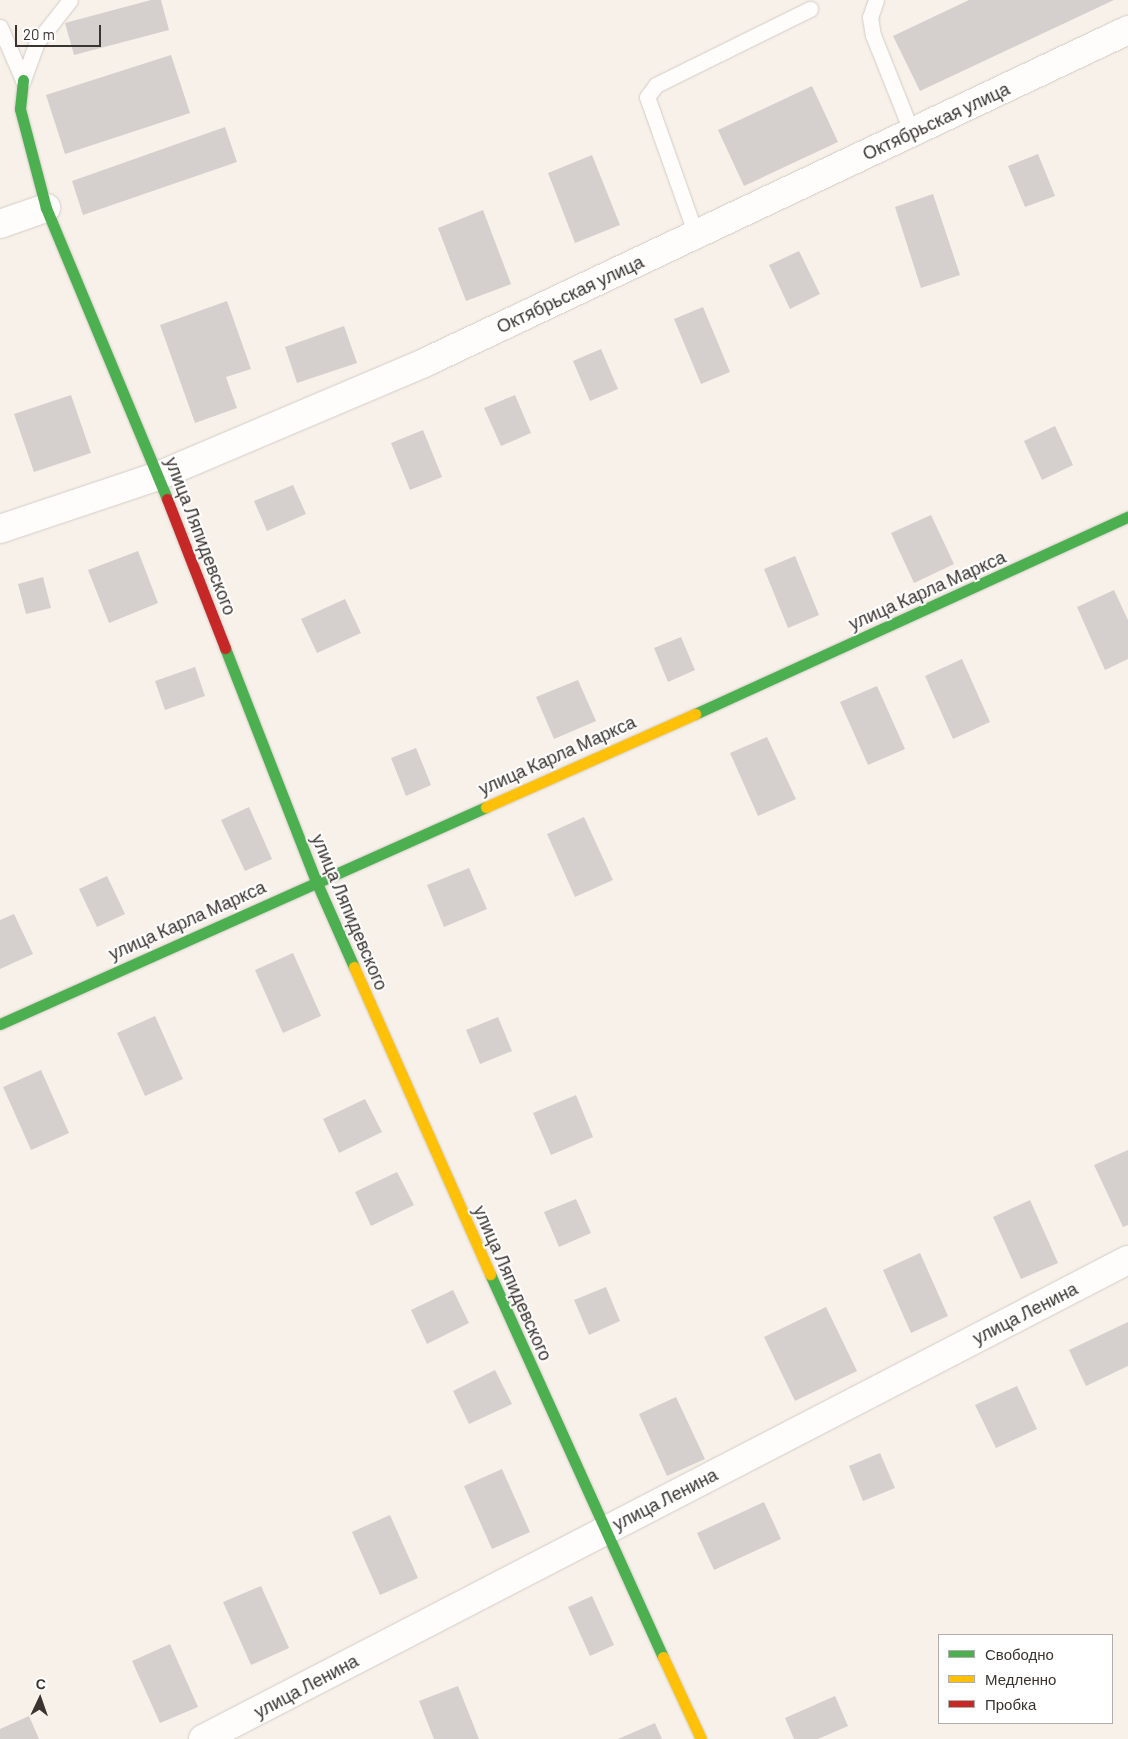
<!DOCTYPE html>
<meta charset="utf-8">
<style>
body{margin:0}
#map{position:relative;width:1128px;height:1739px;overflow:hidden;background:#f8f1e9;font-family:Barlow,sans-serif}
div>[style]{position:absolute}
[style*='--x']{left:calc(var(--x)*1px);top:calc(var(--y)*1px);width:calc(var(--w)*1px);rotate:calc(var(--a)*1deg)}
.building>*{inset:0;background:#d5cfce}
.roads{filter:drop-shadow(0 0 1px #d2cdc7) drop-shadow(0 0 1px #d2cdc7)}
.lane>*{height:15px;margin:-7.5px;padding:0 7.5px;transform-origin:7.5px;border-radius:7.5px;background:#fefdfc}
.street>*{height:28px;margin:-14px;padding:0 14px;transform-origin:14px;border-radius:14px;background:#fefdfc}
.fast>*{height:11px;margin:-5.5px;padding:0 5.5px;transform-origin:5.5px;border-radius:5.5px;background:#4caf50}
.slow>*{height:11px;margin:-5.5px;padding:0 5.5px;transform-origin:5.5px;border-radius:5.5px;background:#ffc107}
.jam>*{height:11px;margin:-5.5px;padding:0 5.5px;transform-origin:5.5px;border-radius:5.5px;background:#c62828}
span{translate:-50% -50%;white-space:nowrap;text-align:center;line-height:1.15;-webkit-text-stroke:4px #fff;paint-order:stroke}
.street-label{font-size:18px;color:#39342f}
.legend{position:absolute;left:938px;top:1634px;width:175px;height:90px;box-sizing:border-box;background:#fff;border:1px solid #b0aeac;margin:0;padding:6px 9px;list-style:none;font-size:15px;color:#39342f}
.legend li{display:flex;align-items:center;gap:10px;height:25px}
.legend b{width:25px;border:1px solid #b0aeac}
.north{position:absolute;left:15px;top:1674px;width:50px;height:50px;-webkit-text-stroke:4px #fff;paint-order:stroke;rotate:3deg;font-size:14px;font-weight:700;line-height:20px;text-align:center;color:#39342f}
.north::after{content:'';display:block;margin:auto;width:18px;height:22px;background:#39342f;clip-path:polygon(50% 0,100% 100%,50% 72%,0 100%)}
.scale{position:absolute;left:15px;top:25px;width:86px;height:22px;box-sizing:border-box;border:2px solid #39342f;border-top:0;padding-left:6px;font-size:15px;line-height:18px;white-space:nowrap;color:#39342f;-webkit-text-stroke:4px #fff;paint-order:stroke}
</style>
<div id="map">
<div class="building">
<i style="clip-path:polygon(151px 0,161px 0,169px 30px,74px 55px,65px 23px)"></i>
<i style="clip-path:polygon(969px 0,1114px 0,920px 91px,893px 36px)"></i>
<i style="clip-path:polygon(171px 55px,190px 113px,65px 154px,46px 95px)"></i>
<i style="clip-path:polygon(812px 86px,838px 142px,744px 186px,718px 130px)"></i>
<i style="clip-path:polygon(225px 127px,237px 162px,83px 215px,72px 181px)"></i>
<i style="clip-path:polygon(1038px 154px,1055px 196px,1025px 207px,1008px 166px)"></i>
<i style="clip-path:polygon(592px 155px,620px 225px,575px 243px,548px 173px)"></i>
<i style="clip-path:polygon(933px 194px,960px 275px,921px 288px,895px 207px)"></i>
<i style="clip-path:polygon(483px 210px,511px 284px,466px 301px,438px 228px)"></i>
<i style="clip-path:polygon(799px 251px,820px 294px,790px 309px,769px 265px)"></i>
<i style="clip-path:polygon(227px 301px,251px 369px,226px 377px,237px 408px,195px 423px,160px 325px)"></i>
<i style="clip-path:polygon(703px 307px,730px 372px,701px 384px,674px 319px)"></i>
<i style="clip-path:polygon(344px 326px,357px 363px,297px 383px,285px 347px)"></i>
<i style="clip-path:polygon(601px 349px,618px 389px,590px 401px,573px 361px)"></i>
<i style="clip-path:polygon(71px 395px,91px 453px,34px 472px,14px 414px)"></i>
<i style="clip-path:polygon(515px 395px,531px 433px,501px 446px,484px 408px)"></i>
<i style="clip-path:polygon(1055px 426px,1073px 465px,1042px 480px,1024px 441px)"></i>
<i style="clip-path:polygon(423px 430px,442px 477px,410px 490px,391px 443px)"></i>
<i style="clip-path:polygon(293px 485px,306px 514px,267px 531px,254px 501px)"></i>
<i style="clip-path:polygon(931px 515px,954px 564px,914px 583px,891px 533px)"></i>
<i style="clip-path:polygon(138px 551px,158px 603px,109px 623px,88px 570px)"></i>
<i style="clip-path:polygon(795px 556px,819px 615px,788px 628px,764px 569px)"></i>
<i style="clip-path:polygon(43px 577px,51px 608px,26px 614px,18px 584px)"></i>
<i style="clip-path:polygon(1114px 590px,1128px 620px,1128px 659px,1105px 670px,1077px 607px)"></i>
<i style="clip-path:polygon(345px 599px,361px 633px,317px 653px,301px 619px)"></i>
<i style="clip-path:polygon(681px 637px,695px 670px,668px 682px,654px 648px)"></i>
<i style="clip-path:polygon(962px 659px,990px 722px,953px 739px,925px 676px)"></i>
<i style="clip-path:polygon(195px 667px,205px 696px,165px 710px,155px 681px)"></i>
<i style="clip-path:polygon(578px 680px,596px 721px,554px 739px,536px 697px)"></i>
<i style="clip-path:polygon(877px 686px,905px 749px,868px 765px,840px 702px)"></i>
<i style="clip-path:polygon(767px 737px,796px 799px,758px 816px,730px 753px)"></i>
<i style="clip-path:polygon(416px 748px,431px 785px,406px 796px,391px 758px)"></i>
<i style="clip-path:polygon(249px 807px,272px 859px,245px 871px,221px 820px)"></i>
<i style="clip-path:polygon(584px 817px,613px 880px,575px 897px,547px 834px)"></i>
<i style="clip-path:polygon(469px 868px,487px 909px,444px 927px,427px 885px)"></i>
<i style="clip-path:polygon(107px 876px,125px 914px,97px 927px,79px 889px)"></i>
<i style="clip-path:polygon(14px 914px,33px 954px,0 969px,0 920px)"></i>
<i style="clip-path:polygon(293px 953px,321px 1016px,283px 1033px,255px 970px)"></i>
<i style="clip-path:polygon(155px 1016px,183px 1079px,145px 1096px,117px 1033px)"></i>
<i style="clip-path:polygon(498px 1017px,512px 1051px,480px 1064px,466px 1030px)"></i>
<i style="clip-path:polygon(41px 1070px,69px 1133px,31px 1150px,3px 1087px)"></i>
<i style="clip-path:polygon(576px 1095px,593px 1137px,551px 1155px,533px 1113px)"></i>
<i style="clip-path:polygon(365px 1099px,382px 1132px,339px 1153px,323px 1119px)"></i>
<i style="clip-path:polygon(1128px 1150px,1128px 1225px,1123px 1227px,1094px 1165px)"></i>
<i style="clip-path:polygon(397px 1172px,414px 1205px,371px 1226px,355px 1192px)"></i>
<i style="clip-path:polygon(576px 1199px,591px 1233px,559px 1247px,544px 1212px)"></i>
<i style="clip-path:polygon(1030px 1200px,1058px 1263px,1021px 1279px,993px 1217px)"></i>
<i style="clip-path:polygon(920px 1253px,948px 1316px,911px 1333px,883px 1270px)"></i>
<i style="clip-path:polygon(606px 1287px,620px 1321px,589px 1335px,574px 1300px)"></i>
<i style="clip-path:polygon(453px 1290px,469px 1323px,427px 1344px,411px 1310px)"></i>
<i style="clip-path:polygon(826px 1307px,857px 1371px,795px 1401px,764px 1337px)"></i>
<i style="clip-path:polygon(1128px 1322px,1128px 1366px,1086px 1386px,1069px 1350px)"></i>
<i style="clip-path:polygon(495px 1370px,512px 1404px,469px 1424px,453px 1391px)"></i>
<i style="clip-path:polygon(1017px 1386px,1037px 1429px,996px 1448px,975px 1405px)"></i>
<i style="clip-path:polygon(676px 1397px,705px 1459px,667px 1476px,639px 1414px)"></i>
<i style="clip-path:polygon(880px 1453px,895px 1488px,863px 1501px,849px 1466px)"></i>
<i style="clip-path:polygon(502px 1469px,530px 1532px,492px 1549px,464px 1486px)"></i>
<i style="clip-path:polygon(764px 1502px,781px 1539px,714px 1570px,697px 1533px)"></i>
<i style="clip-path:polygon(390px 1515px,418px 1578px,380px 1595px,352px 1532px)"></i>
<i style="clip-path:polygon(261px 1586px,289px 1648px,251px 1665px,223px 1602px)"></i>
<i style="clip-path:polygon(592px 1596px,614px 1645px,590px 1656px,568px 1607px)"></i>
<i style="clip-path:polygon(170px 1644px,198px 1707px,160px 1723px,132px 1661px)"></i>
<i style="clip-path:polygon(458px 1686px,479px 1739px,434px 1739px,419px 1701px)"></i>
<i style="clip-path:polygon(835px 1696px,848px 1726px,818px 1739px,794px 1739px,785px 1718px)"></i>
<i style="clip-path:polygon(29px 1716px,39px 1739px,0 1739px,0 1729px)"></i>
<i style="clip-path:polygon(655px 1723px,662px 1739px,618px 1739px)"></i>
</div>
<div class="roads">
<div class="lane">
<i style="--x:876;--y:0;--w:18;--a:109"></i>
<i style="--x:870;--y:17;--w:18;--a:81"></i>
<i style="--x:873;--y:35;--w:105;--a:68.3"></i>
<i style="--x:0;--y:27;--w:58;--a:66.5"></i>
<i style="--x:23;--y:80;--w:40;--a:-69.8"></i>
<i style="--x:37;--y:42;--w:53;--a:-51.8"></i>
<i style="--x:696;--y:235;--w:146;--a:-109.5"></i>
<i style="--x:647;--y:97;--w:15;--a:-53"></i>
<i style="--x:656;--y:85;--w:172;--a:-26.3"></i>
</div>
<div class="street">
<i style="--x:0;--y:224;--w:49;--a:-19.2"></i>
<i style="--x:0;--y:529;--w:167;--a:-18.5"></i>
<i style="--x:158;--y:476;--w:289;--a:-23"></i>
<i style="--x:424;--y:363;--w:779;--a:-25.31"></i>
<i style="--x:203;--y:1739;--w:1042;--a:-27.38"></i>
</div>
<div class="fast">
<i style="--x:23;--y:80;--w:29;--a:96"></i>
<i style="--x:20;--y:109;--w:102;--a:75.3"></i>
<i style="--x:46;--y:208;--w:315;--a:67.4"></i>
<i style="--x:225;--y:648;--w:250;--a:68.7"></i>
<i style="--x:316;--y:881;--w:94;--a:66.2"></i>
<i style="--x:695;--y:714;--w:476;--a:-24.5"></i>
<i style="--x:0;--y:1024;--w:532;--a:-24.06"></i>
<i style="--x:490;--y:1274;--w:420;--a:65.7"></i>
</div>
<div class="slow">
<i style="--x:486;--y:807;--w:229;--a:-24"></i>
<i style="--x:354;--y:967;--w:336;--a:66.1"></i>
<i style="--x:663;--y:1657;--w:90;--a:65.1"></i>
</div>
<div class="jam">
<i style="--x:167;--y:499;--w:160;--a:68.7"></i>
</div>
</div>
<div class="street-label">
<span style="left:936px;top:121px;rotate:-25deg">Октябрьская улица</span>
<span style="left:570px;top:294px;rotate:-25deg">Октябрьская улица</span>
<span style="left:201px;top:536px;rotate:69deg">улица Ляпидевского</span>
<span style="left:927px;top:590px;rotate:-24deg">улица Карла Маркса</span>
<span style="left:557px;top:755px;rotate:-24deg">улица Карла Маркса</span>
<span style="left:350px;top:912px;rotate:67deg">улица Ляпидевского</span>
<span style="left:187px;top:920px;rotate:-24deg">улица Карла Маркса</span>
<span style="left:513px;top:1283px;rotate:66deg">улица Ляпидевского</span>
<span style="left:1025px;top:1313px;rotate:-27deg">улица Ленина</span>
<span style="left:665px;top:1499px;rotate:-27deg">улица Ленина</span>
<span style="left:306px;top:1686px;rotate:-28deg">улица Ленина</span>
</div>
<ul class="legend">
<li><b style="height:6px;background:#4caf50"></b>Свободно</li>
<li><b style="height:6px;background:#ffc107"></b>Медленно</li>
<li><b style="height:6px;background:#c62828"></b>Пробка</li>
</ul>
<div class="north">С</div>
<div class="scale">20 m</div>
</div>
